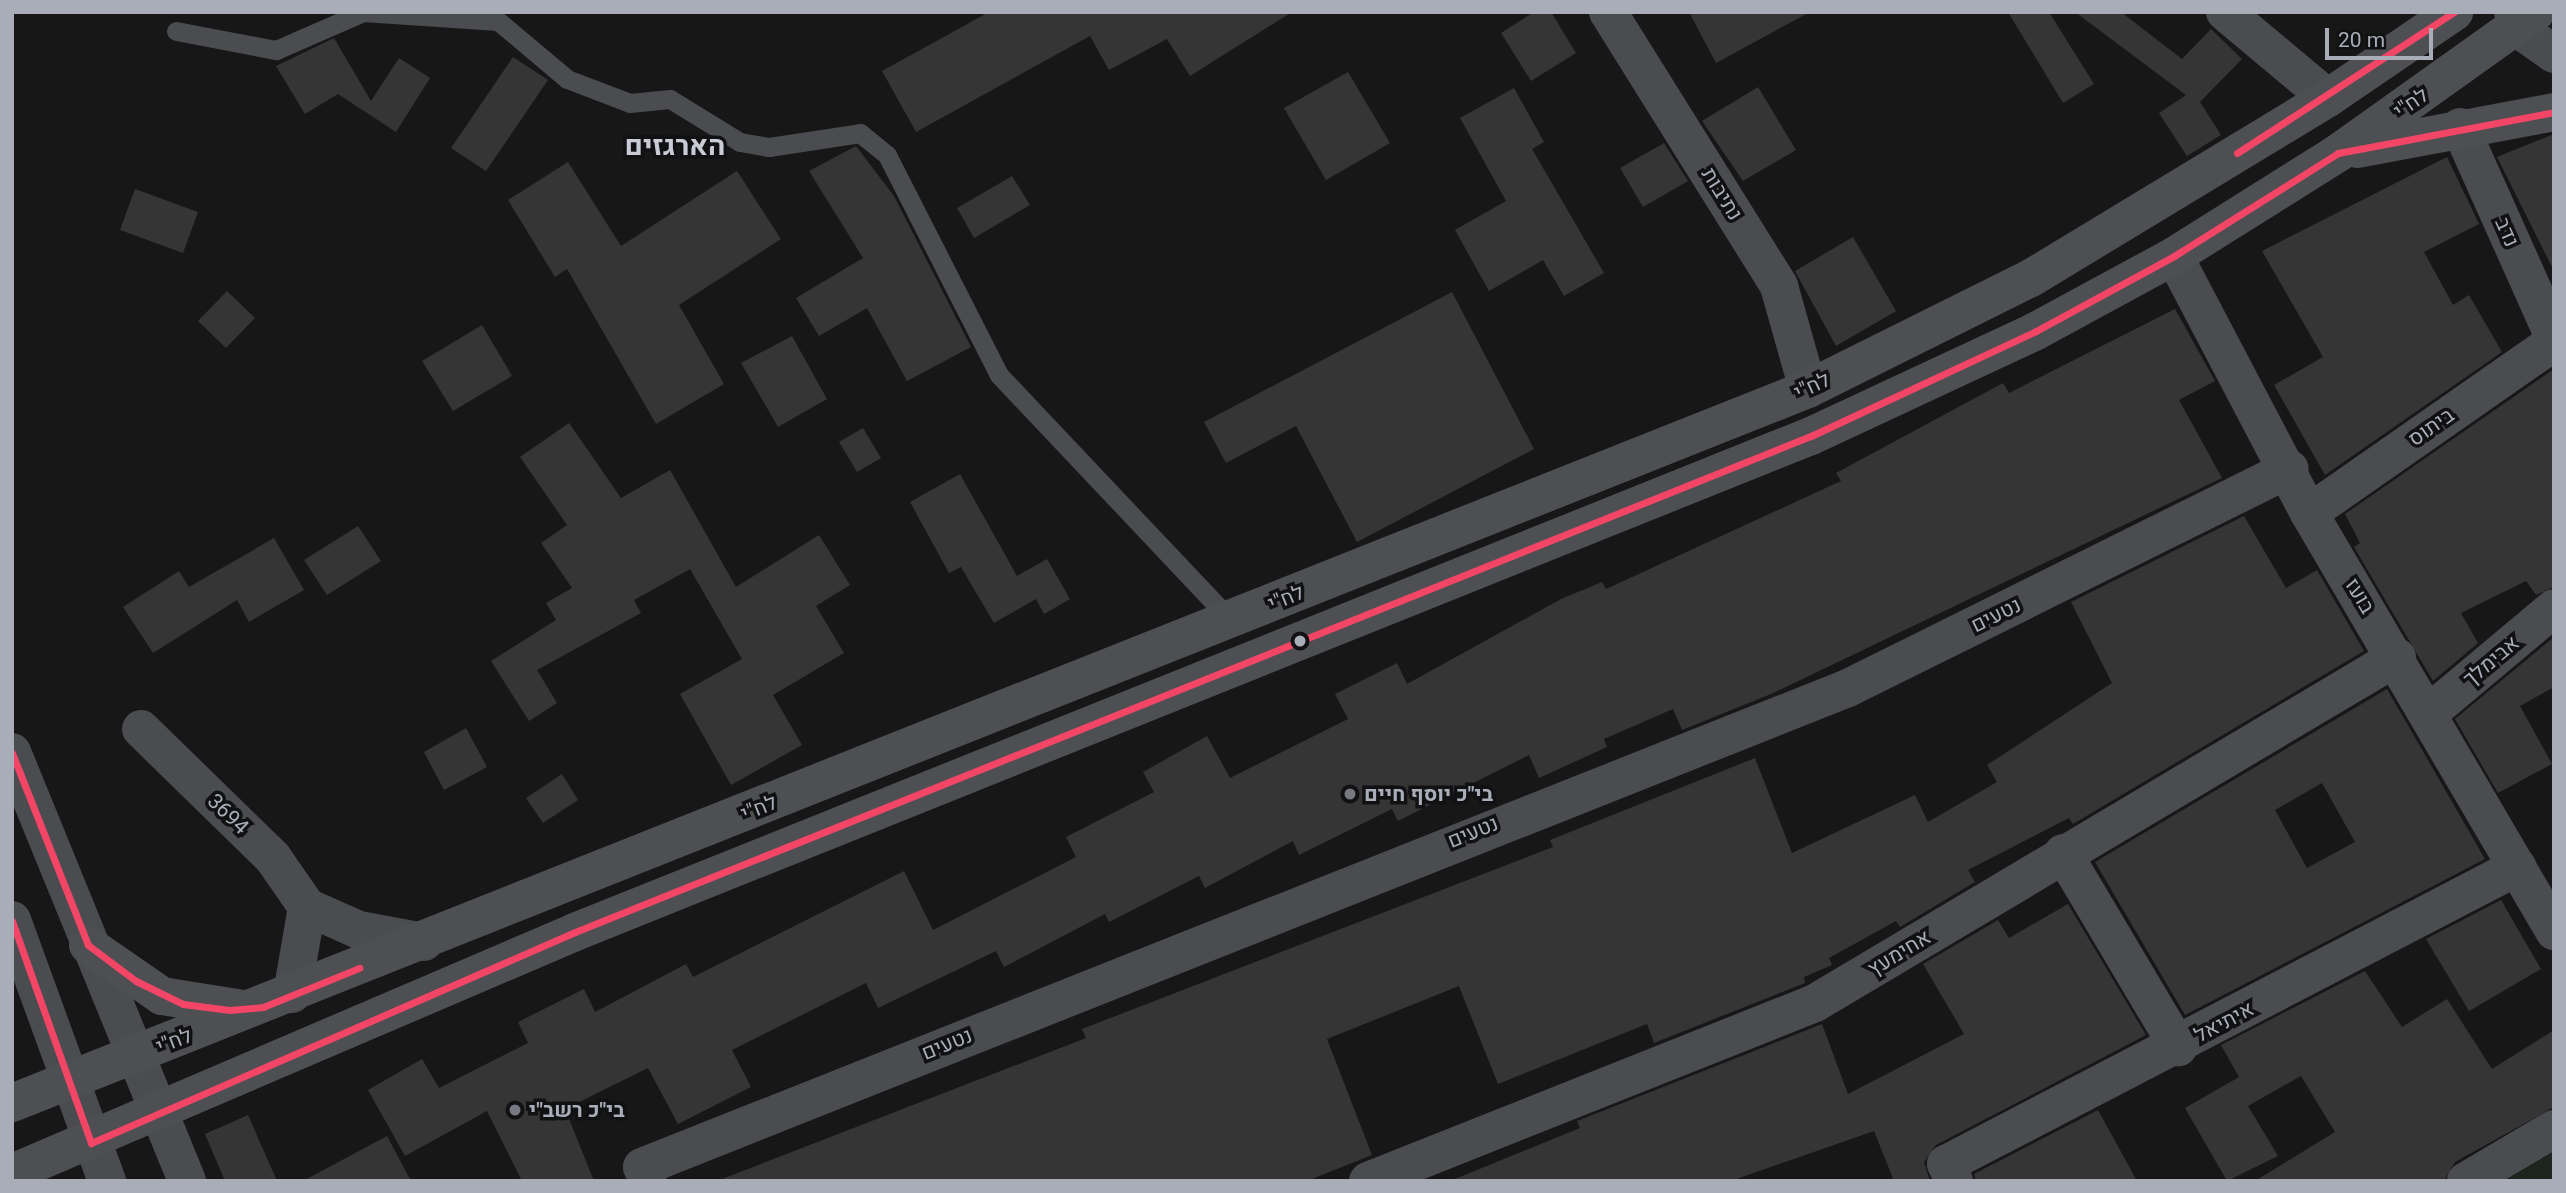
<!DOCTYPE html>
<meta charset="utf-8">
<style>
body{margin:0}
#map{position:relative;width:2566px;height:1193px;overflow:hidden;background:#171717;font-family:Roboto,Heebo,sans-serif}
div>[style]{position:absolute}
[style*='--x']{left:calc(var(--x)*1px);top:calc(var(--y)*1px);width:calc(var(--w)*1px);rotate:calc(var(--a)*1deg)}
.green>*{inset:0;background:#1d241e}
.building>*{inset:0;background:#353536}
.service>*{height:19px;margin:-9.5px;padding:0 9.5px;transform-origin:9.5px;border-radius:9.5px;background:#4b4c50}
.minor>*{height:38px;margin:-19px;padding:0 19px;transform-origin:19px;border-radius:19px;background:#4b4c50}
.tertiary>*{height:38px;margin:-19px;padding:0 19px;transform-origin:19px;border-radius:19px;background:#4b4c50}
.primary>*{height:38px;margin:-19px;padding:0 19px;transform-origin:19px;border-radius:19px;background:#4d4f52}
.bus-1>*{height:7px;margin:-3.5px;padding:0 3.5px;transform-origin:3.5px;border-radius:3.5px;background:#f34667}
.dots>*{width:19px;height:19px;translate:-50% -50%;box-sizing:border-box;border:4px solid #111113;border-radius:50%}
span{translate:-50% -50%;white-space:nowrap;text-align:center;line-height:1.15;-webkit-text-stroke:7px #111113;paint-order:stroke}
.street-label{font-size:21px;color:#a8adb8}
.poi-label{font-size:21px;color:#a8adb8;font-weight:700}
.left{translate:0 -50%;text-align:left}
.district-label{font-size:28px;color:#c9ccd4;font-weight:700}
.frame{position:absolute;inset:0;border:14px solid #a8adb8;pointer-events:none}
.scale{position:absolute;left:2325px;top:28px;width:108px;height:32px;box-sizing:border-box;border:4px solid #a8adb8;border-top:0;padding-left:9px;font-size:21px;line-height:24px;white-space:nowrap;color:#a8adb8;-webkit-text-stroke:5px #111113;paint-order:stroke}
</style>
<div id="map">
<div class="green">
<i style="clip-path:polygon(2554px 1151px,2554px 1181px,2505px 1181px)"></i>
</div>
<div class="building">
<i style="clip-path:polygon(989px 12px,1292px 12px,1190px 76px,1167px 39px,1109px 70px,1090px 36px,916px 132px,882px 71px)"></i>
<i style="clip-path:polygon(1534px 12px,1551px 12px,1576px 53px,1531px 81px,1501px 33px)"></i>
<i style="clip-path:polygon(1689px 12px,1810px 12px,1716px 63px)"></i>
<i style="clip-path:polygon(2008px 12px,2049px 12px,2094px 84px,2063px 103px)"></i>
<i style="clip-path:polygon(2075px 12px,2121px 12px,2182px 59px,2211px 29px,2242px 59px,2200px 102px,2221px 135px,2187px 156px,2159px 113px,2186px 95px)"></i>
<i style="clip-path:polygon(334px 38px,371px 101px,399px 58px,430px 78px,396px 132px,338px 94px,305px 114px,276px 66px)"></i>
<i style="clip-path:polygon(513px 57px,548px 80px,486px 171px,451px 148px)"></i>
<i style="clip-path:polygon(1348px 72px,1390px 143px,1326px 180px,1284px 108px)"></i>
<i style="clip-path:polygon(1758px 87px,1796px 150px,1743px 181px,1702px 121px)"></i>
<i style="clip-path:polygon(1514px 88px,1544px 142px,1532px 149px,1604px 273px,1564px 296px,1543px 260px,1489px 291px,1455px 230px,1506px 201px,1460px 118px)"></i>
<i style="clip-path:polygon(2554px 134px,2554px 271px,2497px 157px)"></i>
<i style="clip-path:polygon(1664px 143px,1688px 181px,1643px 207px,1620px 168px)"></i>
<i style="clip-path:polygon(856px 146px,894px 196px,971px 347px,907px 381px,867px 308px,819px 336px,796px 298px,863px 258px,809px 171px)"></i>
<i style="clip-path:polygon(2447px 157px,2479px 224px,2424px 252px,2453px 305px,2469px 295px,2502px 352px,2325px 475px,2274px 385px,2323px 357px,2262px 251px)"></i>
<i style="clip-path:polygon(568px 162px,621px 246px,737px 171px,781px 239px,679px 305px,724px 384px,656px 424px,567px 269px,555px 277px,508px 200px)"></i>
<i style="clip-path:polygon(1012px 176px,1030px 205px,974px 238px,957px 208px)"></i>
<i style="clip-path:polygon(135px 189px,198px 212px,183px 253px,120px 230px)"></i>
<i style="clip-path:polygon(1853px 237px,1896px 311px,1836px 346px,1795px 271px)"></i>
<i style="clip-path:polygon(227px 291px,255px 318px,226px 348px,198px 321px)"></i>
<i style="clip-path:polygon(1452px 292px,1534px 449px,1357px 542px,1296px 426px,1226px 463px,1204px 422px)"></i>
<i style="clip-path:polygon(2175px 309px,2215px 381px,2179px 400px,2222px 478px,1771px 694px,1682px 730px,1673px 709px,1604px 739px,1607px 747px,1539px 778px,1529px 755px,1398px 821px,1392px 809px,1299px 855px,1293px 841px,1205px 888px,1199px 876px,1109px 922px,1105px 914px,1004px 967px,996px 951px,878px 1008px,866px 983px,732px 1050px,751px 1087px,678px 1124px,648px 1068px,565px 1109px,594px 1181px,522px 1181px,487px 1111px,405px 1156px,368px 1090px,422px 1059px,439px 1088px,528px 1043px,518px 1022px,584px 989px,595px 1012px,686px 964px,693px 977px,904px 871px,933px 930px,1076px 857px,1066px 837px,1154px 792px,1143px 772px,1207px 736px,1230px 778px,1348px 719px,1335px 694px,1397px 663px,1407px 684px,1561px 599px,1602px 582px,1606px 589px,1841px 481px,1836px 473px,2003px 383px,2009px 393px)"></i>
<i style="clip-path:polygon(482px 325px,512px 376px,453px 411px,422px 361px)"></i>
<i style="clip-path:polygon(792px 336px,827px 399px,778px 427px,741px 363px)"></i>
<i style="clip-path:polygon(2554px 369px,2554px 587px,2536px 595px,2526px 581px,2461px 613px,2478px 643px,2433px 681px,2354px 547px,2360px 543px,2345px 514px)"></i>
<i style="clip-path:polygon(569px 423px,621px 498px,670px 470px,736px 587px,819px 535px,850px 585px,816px 606px,844px 653px,773px 695px,802px 745px,731px 785px,680px 694px,742px 659px,690px 569px,634px 600px,641px 613px,537px 670px,557px 703px,529px 721px,491px 661px,556px 620px,546px 603px,572px 588px,541px 543px,567px 525px,520px 457px)"></i>
<i style="clip-path:polygon(863px 428px,881px 458px,857px 472px,839px 442px)"></i>
<i style="clip-path:polygon(960px 474px,1017px 576px,1047px 559px,1070px 599px,1044px 614px,1036px 599px,994px 623px,961px 567px,949px 573px,910px 502px)"></i>
<i style="clip-path:polygon(2244px 516px,2286px 588px,2317px 570px,2364px 651px,2073px 824px,2069px 818px,1968px 870px,1975px 882px,1900px 927px,1896px 921px,1829px 958px,1832px 965px,1804px 977px,1805px 983px,1654px 1043px,1647px 1024px,1498px 1084px,1459px 986px,1327px 1039px,1372px 1155px,1307px 1181px,717px 1181px,1086px 1038px,1082px 1029px,1553px 847px,1550px 840px,1755px 758px,1792px 853px,1915px 795px,1928px 822px,1997px 782px,1987px 765px,2112px 683px,2071px 602px)"></i>
<i style="clip-path:polygon(358px 526px,381px 561px,327px 595px,304px 560px)"></i>
<i style="clip-path:polygon(274px 538px,304px 590px,249px 622px,237px 600px,153px 653px,123px 607px,179px 571px,189px 587px)"></i>
<i style="clip-path:polygon(2554px 637px,2554px 687px,2520px 706px,2552px 764px,2498px 793px,2455px 719px)"></i>
<i style="clip-path:polygon(evenodd,2387px 689px,2485px 859px,2185px 1015px,2095px 862px,2387px 689px,2322px 783px,2355px 842px,2307px 868px,2275px 810px,2322px 783px)"></i>
<i style="clip-path:polygon(466px 728px,487px 767px,444px 790px,424px 752px)"></i>
<i style="clip-path:polygon(562px 774px,578px 800px,543px 823px,526px 798px)"></i>
<i style="clip-path:polygon(2501px 900px,2541px 969px,2469px 1011px,2426px 939px)"></i>
<i style="clip-path:polygon(2068px 904px,2146px 1035px,1936px 1145px,1924px 1162px,1930px 1181px,1894px 1181px,1874px 1131px,1731px 1181px,1450px 1181px,1580px 1128px,1577px 1121px,1822px 1024px,1848px 1094px,1964px 1034px,1923px 964px,1998px 920px,2009px 938px)"></i>
<i style="clip-path:polygon(2365px 971px,2402px 1027px,2447px 999px,2492px 1069px,2554px 1030px,2554px 1107px,2455px 1162px,2444px 1181px,2255px 1181px,2335px 1132px,2301px 1076px,2248px 1106px,2278px 1156px,2227px 1181px,2185px 1108px,2239px 1077px,2221px 1045px)"></i>
<i style="clip-path:polygon(2098px 1110px,2137px 1181px,1976px 1181px,1974px 1174px)"></i>
<i style="clip-path:polygon(248px 1115px,277px 1181px,225px 1181px,205px 1134px)"></i>
<i style="clip-path:polygon(387px 1136px,411px 1181px,303px 1181px)"></i>
</div>
<div class="service">
<i style="--x:176;--y:31;--w:102;--a:10.8"></i>
<i style="--x:276;--y:50;--w:95;--a:-23.6"></i>
<i style="--x:363;--y:12;--w:135;--a:3.8"></i>
<i style="--x:498;--y:21;--w:90;--a:40"></i>
<i style="--x:567;--y:79;--w:67;--a:20.9"></i>
<i style="--x:630;--y:103;--w:40;--a:-5.7"></i>
<i style="--x:670;--y:99;--w:82;--a:31.6"></i>
<i style="--x:740;--y:142;--w:29;--a:10"></i>
<i style="--x:769;--y:147;--w:92;--a:-8.7"></i>
<i style="--x:860;--y:133;--w:35;--a:39"></i>
<i style="--x:887;--y:155;--w:247;--a:63"></i>
<i style="--x:999;--y:375;--w:337;--a:46.6"></i>
</div>
<div class="minor">
<i style="--x:1608;--y:12;--w:323;--a:58"></i>
<i style="--x:1779;--y:286;--w:107;--a:74.3"></i>
<i style="--x:2225;--y:12;--w:134;--a:39.9"></i>
<i style="--x:2460;--y:127;--w:230;--a:65.9"></i>
<i style="--x:2174;--y:256;--w:290;--a:62.3"></i>
<i style="--x:2309;--y:513;--w:485;--a:59.6"></i>
<i style="--x:2309;--y:513;--w:299;--a:-34.9"></i>
<i style="--x:2429;--y:713;--w:163;--a:-40"></i>
<i style="--x:141;--y:729;--w:185;--a:44.3"></i>
<i style="--x:273;--y:858;--w:60;--a:55.2"></i>
<i style="--x:307;--y:907;--w:57;--a:23.9"></i>
<i style="--x:359;--y:930;--w:66;--a:10.5"></i>
<i style="--x:2063;--y:853;--w:226;--a:59.3"></i>
<i style="--x:292;--y:994;--w:88;--a:-80.2"></i>
<i style="--x:648;--y:1181;--w:15;--a:-113"></i>
<i style="--x:642;--y:1167;--w:1298;--a:-21.66"></i>
<i style="--x:1848;--y:688;--w:493;--a:-26.4"></i>
<i style="--x:1368;--y:1181;--w:481;--a:-21.7"></i>
<i style="--x:1815;--y:1003;--w:677;--a:-30.73"></i>
<i style="--x:1954;--y:1181;--w:19;--a:-115"></i>
<i style="--x:1946;--y:1164;--w:644;--a:-27.48"></i>
<i style="--x:2466;--y:1181;--w:102;--a:-30.6"></i>
</div>
<div class="tertiary">
<i style="--x:2513;--y:12;--w:16;--a:76"></i>
<i style="--x:2517;--y:28;--w:45;--a:35.1"></i>
<i style="--x:12;--y:752;--w:463;--a:67.8"></i>
<i style="--x:12;--y:920;--w:278;--a:70"></i>
</div>
<div class="primary">
<i style="--x:2357;--y:149;--w:200;--a:-10.6"></i>
<i style="--x:88;--y:945;--w:90;--a:34.6"></i>
<i style="--x:162;--y:996;--w:82;--a:9.1"></i>
<i style="--x:12;--y:1103;--w:1933;--a:-21.68"></i>
<i style="--x:1808;--y:389;--w:249;--a:-26.5"></i>
<i style="--x:2031;--y:278;--w:347;--a:-31.2"></i>
<i style="--x:2328;--y:98;--w:153;--a:-34.3"></i>
<i style="--x:12;--y:1173;--w:612;--a:-23.17"></i>
<i style="--x:575;--y:932;--w:1332;--a:-21.87"></i>
<i style="--x:1811;--y:436;--w:248;--a:-25"></i>
<i style="--x:2036;--y:331;--w:157;--a:-28.5"></i>
<i style="--x:2174;--y:256;--w:194;--a:-32.1"></i>
<i style="--x:2338;--y:153;--w:243;--a:-35.5"></i>
</div>
<div class="bus-1">
<i style="--x:2237;--y:153;--w:259;--a:-33"></i>
<i style="--x:12;--y:753;--w:206;--a:68.4"></i>
<i style="--x:88;--y:945;--w:60;--a:36.9"></i>
<i style="--x:136;--y:981;--w:52;--a:26.1"></i>
<i style="--x:183;--y:1004;--w:47;--a:7.3"></i>
<i style="--x:230;--y:1010;--w:33;--a:-5"></i>
<i style="--x:263;--y:1007;--w:104;--a:-22.1"></i>
<i style="--x:12;--y:921;--w:236;--a:70.4"></i>
<i style="--x:91;--y:1143;--w:528;--a:-23.55"></i>
<i style="--x:575;--y:932;--w:1332;--a:-21.87"></i>
<i style="--x:1811;--y:436;--w:248;--a:-25"></i>
<i style="--x:2036;--y:331;--w:157;--a:-28.5"></i>
<i style="--x:2174;--y:256;--w:194;--a:-32.1"></i>
<i style="--x:2338;--y:153;--w:220;--a:-10.7"></i>
</div>
<div class="dots">
<i style="left:1300px;top:641px;background:#a8adb8"></i>
<i style="left:1350px;top:794px;background:#757880"></i>
<i style="left:515px;top:1110px;background:#757880"></i>
</div>
<div class="street-label">
<span style="left:2411px;top:103px;rotate:-34deg">לח"י</span>
<span style="left:1722px;top:194px;rotate:58deg">נתיבות</span>
<span style="left:2507px;top:232px;rotate:66deg">נדב</span>
<span style="left:1812px;top:386px;rotate:-25deg">לח"י</span>
<span style="left:2431px;top:427px;rotate:-35deg">ביתוס</span>
<span style="left:2360px;top:596px;rotate:59deg">בועז</span>
<span style="left:1286px;top:598px;rotate:-22deg">לח"י</span>
<span style="left:1996px;top:615px;rotate:-26deg">נטעים</span>
<span style="left:2491px;top:661px;rotate:-40deg">אבימלך</span>
<span style="left:759px;top:808px;rotate:-22deg">לח"י</span>
<span style="left:228px;top:814px;rotate:44deg">3694</span>
<span style="left:1473px;top:832px;rotate:-22deg">נטעים</span>
<span style="left:1899px;top:953px;rotate:-31deg">אחימעץ</span>
<span style="left:2224px;top:1022px;rotate:-28deg">איתיאל</span>
<span style="left:174px;top:1041px;rotate:-21deg">לח"י</span>
<span style="left:947px;top:1044px;rotate:-22deg">נטעים</span>
</div>
<div class="poi-label">
<span class="left" style="left:1364px;top:794px">בי"כ יוסף חיים</span>
<span class="left" style="left:529px;top:1110px">בי"כ רשב"י</span>
</div>
<div class="district-label">
<span style="left:675px;top:146px">הארגזים</span>
</div>
<div class="frame"></div>
<div class="scale">20 m</div>
</div>
